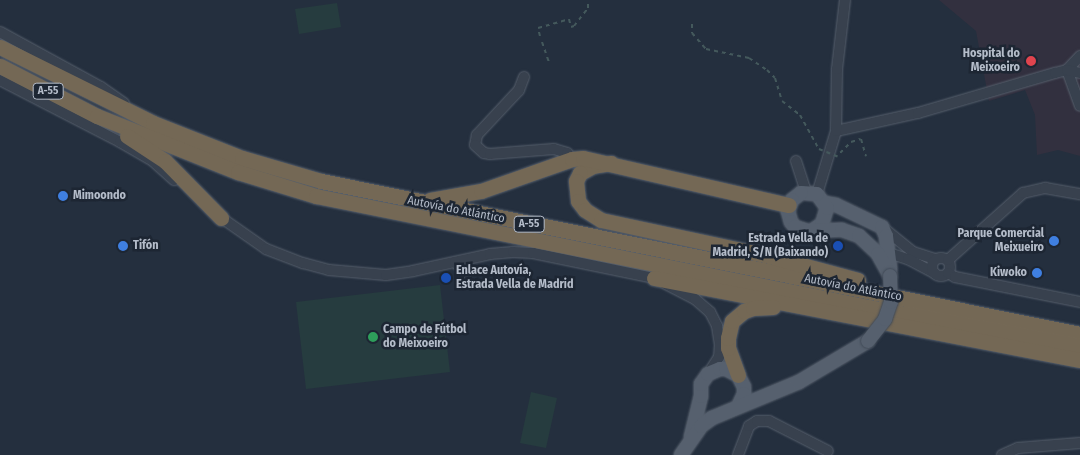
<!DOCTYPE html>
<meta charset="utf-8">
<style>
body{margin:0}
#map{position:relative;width:1080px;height:455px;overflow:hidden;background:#242f3e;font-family:"Fira Sans Condensed",sans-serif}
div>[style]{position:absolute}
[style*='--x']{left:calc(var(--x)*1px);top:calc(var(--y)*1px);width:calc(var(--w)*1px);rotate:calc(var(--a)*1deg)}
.medical>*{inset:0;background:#32303f}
.green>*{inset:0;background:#263c3f}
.path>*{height:2px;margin-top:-1px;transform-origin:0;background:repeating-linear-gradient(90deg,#44595c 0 4px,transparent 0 8px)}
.roads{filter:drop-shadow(0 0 1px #565f6c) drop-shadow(0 0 1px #565f6c)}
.minor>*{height:10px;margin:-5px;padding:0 5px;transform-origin:5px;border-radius:5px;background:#38414e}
.minor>.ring{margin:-5px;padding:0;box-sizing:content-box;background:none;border:10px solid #38414e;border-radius:50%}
.major>*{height:14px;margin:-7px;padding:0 7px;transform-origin:7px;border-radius:7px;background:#56606e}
.highway>*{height:15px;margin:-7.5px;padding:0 7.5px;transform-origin:7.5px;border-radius:7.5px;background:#746855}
.path-bridge>*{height:2px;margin-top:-1px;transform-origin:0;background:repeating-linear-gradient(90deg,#44595c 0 4px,transparent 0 8px)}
.bridges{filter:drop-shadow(0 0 1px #414a57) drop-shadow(0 0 1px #414a57)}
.major-bridge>*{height:14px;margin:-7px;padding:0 7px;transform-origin:7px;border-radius:7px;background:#56606e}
.dots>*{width:14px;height:14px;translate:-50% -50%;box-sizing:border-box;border:2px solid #1d2633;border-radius:50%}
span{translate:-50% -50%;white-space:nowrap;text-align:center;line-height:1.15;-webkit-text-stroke:5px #1d2633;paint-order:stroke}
.shield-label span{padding:1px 4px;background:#1d2633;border:1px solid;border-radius:4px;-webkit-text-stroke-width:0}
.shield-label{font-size:11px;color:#b4bcc9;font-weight:700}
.poi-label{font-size:12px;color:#b4bcc9;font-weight:700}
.right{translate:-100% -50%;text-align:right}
.left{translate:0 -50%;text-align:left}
.street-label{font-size:12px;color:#b4bcc9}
</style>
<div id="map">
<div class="medical">
<i style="clip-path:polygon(939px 0,1080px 0,1080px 156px,1058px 150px,1037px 155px,1035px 115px,1025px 90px,989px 101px,976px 31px)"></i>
</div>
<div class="green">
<i style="clip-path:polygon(337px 3px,341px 27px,299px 34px,295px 9px)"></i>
<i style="clip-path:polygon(440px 285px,450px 372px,306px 389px,296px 302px)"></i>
<i style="clip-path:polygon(531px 392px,557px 398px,546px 448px,520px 443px)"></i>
</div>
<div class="path">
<i style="--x:692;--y:24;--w:9;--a:90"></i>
<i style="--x:692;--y:33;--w:21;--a:49"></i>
<i style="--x:706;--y:49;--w:44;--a:11.8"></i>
<i style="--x:749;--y:58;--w:22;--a:34"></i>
<i style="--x:767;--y:70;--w:11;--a:45"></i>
<i style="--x:775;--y:78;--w:24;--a:73"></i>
<i style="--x:782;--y:101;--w:23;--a:38"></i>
<i style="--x:800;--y:115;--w:39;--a:61"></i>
<i style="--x:540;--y:36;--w:8;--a:-104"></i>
<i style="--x:538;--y:28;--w:32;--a:-16"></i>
<i style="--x:569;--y:19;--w:8;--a:76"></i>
<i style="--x:571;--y:27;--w:3;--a:-18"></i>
<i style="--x:574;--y:26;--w:23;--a:-52"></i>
<i style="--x:588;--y:8;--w:8;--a:-90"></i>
<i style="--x:542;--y:42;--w:21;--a:71"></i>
<i style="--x:840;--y:153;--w:16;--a:-45"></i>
<i style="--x:851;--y:142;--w:10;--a:-17"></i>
<i style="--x:861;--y:139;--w:18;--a:74"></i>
</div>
<div class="roads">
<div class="minor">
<i style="--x:0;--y:32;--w:115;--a:28.6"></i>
<i style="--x:101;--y:87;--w:28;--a:35"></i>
<i style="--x:1067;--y:70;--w:38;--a:70"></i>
<i style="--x:1067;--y:70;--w:19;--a:-47"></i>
<i style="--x:524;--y:77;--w:14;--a:111"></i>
<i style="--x:519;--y:90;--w:62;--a:133"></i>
<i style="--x:477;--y:135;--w:10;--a:101"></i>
<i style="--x:475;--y:145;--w:12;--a:42"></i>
<i style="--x:484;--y:153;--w:6;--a:9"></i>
<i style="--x:490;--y:154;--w:64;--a:-4.5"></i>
<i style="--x:554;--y:149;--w:14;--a:17"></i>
<i style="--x:567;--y:153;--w:8;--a:50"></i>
<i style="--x:0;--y:80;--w:135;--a:27.3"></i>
<i style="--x:120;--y:142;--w:39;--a:30"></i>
<i style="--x:154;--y:162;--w:27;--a:42"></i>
<i style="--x:836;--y:131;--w:84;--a:-12.4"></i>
<i style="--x:918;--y:113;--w:143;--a:-16.3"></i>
<i style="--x:1055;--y:73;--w:12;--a:-14"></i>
<i style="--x:1067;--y:70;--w:13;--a:13"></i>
<i style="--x:796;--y:161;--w:33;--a:72"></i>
<i style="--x:817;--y:194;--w:66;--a:-73.2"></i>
<i style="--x:836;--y:131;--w:62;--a:-89.1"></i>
<i style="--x:837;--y:69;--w:69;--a:-83.4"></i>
<i style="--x:216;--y:214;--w:61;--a:35"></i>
<i style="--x:266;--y:249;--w:40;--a:21"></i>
<i style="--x:303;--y:263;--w:27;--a:15"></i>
<i style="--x:329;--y:270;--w:57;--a:5"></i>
<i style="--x:386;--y:275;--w:27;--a:-8"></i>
<i style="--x:413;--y:271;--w:79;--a:-12.4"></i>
<i style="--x:490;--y:254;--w:23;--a:-5"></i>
<i style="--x:513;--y:252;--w:20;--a:3"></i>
<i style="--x:533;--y:253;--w:124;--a:11.7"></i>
<i style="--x:654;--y:278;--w:46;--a:27.1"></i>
<i style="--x:695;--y:299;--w:20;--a:41"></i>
<i style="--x:710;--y:312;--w:16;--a:63"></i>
<i style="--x:717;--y:326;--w:18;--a:81"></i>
<i style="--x:720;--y:344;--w:13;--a:94"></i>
<i style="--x:719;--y:357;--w:20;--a:123"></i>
<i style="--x:882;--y:227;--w:40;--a:39"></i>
<i style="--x:913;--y:252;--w:23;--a:18"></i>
<i style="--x:889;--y:253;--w:20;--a:18"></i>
<i style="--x:908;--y:259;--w:30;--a:28"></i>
<i class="ring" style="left:932px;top:258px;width:8px;height:8px"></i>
<i style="--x:948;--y:260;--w:101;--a:-41.8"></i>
<i style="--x:1023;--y:193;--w:23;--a:-13"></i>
<i style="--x:1045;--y:188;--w:36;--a:10"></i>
<i style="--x:455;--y:262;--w:16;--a:45"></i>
<i style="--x:948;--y:273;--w:8;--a:30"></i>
<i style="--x:955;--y:277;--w:127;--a:11.3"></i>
<i style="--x:738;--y:455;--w:31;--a:-69"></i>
<i style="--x:749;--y:426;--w:9;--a:-32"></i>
<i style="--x:757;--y:421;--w:12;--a:0"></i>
<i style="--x:769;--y:421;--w:66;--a:27"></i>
<i style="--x:1002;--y:455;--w:17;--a:-24"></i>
<i style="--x:1018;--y:448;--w:62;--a:-4.6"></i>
</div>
<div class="major">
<i style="--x:825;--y:203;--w:11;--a:10"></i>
<i style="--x:836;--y:205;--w:51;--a:25.6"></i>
<i style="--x:882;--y:227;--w:10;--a:66"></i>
<i style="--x:886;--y:236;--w:34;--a:83"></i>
<i style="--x:813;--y:230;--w:11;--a:-34"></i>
<i style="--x:822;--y:224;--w:17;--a:-73"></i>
<i style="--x:827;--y:208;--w:17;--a:-126"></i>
<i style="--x:817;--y:194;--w:16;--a:-176"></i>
<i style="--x:801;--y:193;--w:11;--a:142"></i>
<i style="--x:792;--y:200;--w:12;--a:110"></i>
<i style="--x:788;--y:211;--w:11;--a:75"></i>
<i style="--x:791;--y:222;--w:6;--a:51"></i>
<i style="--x:795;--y:227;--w:13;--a:18"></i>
<i style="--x:807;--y:231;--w:35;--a:-2"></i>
<i style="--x:842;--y:230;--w:18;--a:19"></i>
<i style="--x:859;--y:236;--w:26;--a:43"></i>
<i style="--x:878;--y:254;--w:25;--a:61"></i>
<i style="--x:691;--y:437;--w:42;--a:-76.3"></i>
<i style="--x:701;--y:396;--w:12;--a:-90"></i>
<i style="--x:701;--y:384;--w:12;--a:-55"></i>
<i style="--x:708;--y:374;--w:13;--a:-23"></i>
<i style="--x:720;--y:369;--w:6;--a:0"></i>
<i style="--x:726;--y:369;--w:13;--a:27"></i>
<i style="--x:738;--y:375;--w:13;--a:63"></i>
<i style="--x:744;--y:387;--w:7;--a:90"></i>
<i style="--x:744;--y:394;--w:14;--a:115"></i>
<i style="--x:681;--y:455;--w:35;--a:-55"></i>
<i style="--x:701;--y:426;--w:14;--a:-36"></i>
<i style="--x:712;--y:418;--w:94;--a:-22.5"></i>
<i style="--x:799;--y:382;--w:80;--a:-30.7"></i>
</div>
<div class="highway">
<i style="--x:0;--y:47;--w:171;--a:26.4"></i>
<i style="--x:153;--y:123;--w:96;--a:21.5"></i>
<i style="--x:242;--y:158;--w:82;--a:16.2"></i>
<i style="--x:321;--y:181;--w:774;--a:11.4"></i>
<i style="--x:0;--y:66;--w:109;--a:27.3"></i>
<i style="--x:97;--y:116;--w:152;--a:21.7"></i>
<i style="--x:238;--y:172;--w:82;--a:17.1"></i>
<i style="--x:316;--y:196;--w:564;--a:11.35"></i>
<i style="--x:869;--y:307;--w:215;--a:10.5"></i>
<i style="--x:127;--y:136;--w:45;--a:33.3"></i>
<i style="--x:165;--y:161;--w:80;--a:45.5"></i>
<i style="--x:611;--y:163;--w:18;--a:171"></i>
<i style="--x:593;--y:166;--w:15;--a:152"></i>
<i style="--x:580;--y:173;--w:9;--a:117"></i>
<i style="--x:576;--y:181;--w:20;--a:84"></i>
<i style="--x:578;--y:201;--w:11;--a:52"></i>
<i style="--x:585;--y:210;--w:19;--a:32"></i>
<i style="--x:601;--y:220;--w:172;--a:12.1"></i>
<i style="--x:769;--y:256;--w:92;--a:15.1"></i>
<i style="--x:430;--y:200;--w:52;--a:-10"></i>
<i style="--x:481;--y:191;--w:96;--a:-19.4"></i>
<i style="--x:572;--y:159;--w:11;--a:-5"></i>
<i style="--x:583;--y:158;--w:211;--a:12.9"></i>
<i style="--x:654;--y:278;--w:434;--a:10.9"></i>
<i style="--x:738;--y:375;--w:29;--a:-110"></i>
<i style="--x:728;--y:348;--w:10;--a:-90"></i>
<i style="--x:728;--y:338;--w:17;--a:-77"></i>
<i style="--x:732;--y:321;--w:16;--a:-40"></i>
<i style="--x:744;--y:311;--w:9;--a:-18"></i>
<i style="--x:753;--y:308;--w:20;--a:-3"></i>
</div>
</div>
<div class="path-bridge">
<i style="--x:819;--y:149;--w:22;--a:22"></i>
</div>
<div class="bridges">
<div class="major-bridge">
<i style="--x:868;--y:341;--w:28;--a:-52"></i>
<i style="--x:885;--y:319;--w:18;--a:-71"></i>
<i style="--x:891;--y:302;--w:26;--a:-92"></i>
</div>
</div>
<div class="dots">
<i style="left:1031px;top:61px;background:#e0444e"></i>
<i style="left:63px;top:196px;background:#3f7fe0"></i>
<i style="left:1054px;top:241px;background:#3f7fe0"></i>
<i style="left:123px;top:246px;background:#3f7fe0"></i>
<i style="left:838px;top:246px;background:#1a4fb4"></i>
<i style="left:1037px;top:273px;background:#3f7fe0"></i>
<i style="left:446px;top:278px;background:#1a4fb4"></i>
<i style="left:373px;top:337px;background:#2e9e5b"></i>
</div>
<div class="shield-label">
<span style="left:48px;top:91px">A-55</span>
<span style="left:529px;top:224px">A-55</span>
</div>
<div class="poi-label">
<span class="right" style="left:1020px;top:61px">Hospital do<br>Meixoeiro</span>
<span class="left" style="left:73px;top:196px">Mimoondo</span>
<span class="right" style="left:1044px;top:241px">Parque Comercial<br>Meixueiro</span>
<span class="right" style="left:828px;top:246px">Estrada Vella de<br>Madrid, S/N (Baixando)</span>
<span class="left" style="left:133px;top:246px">Tifón</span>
<span class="left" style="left:456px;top:278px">Enlace Autovía,<br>Estrada Vella de Madrid</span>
<span class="right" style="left:1027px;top:273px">Kiwoko</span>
<span class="left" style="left:383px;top:337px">Campo de Fútbol<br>do Meixoeiro</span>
</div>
<div class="street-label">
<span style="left:456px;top:210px;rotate:11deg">Autovía do Atlántico</span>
<span style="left:853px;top:288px;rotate:11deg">Autovía do Atlántico</span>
</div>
</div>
